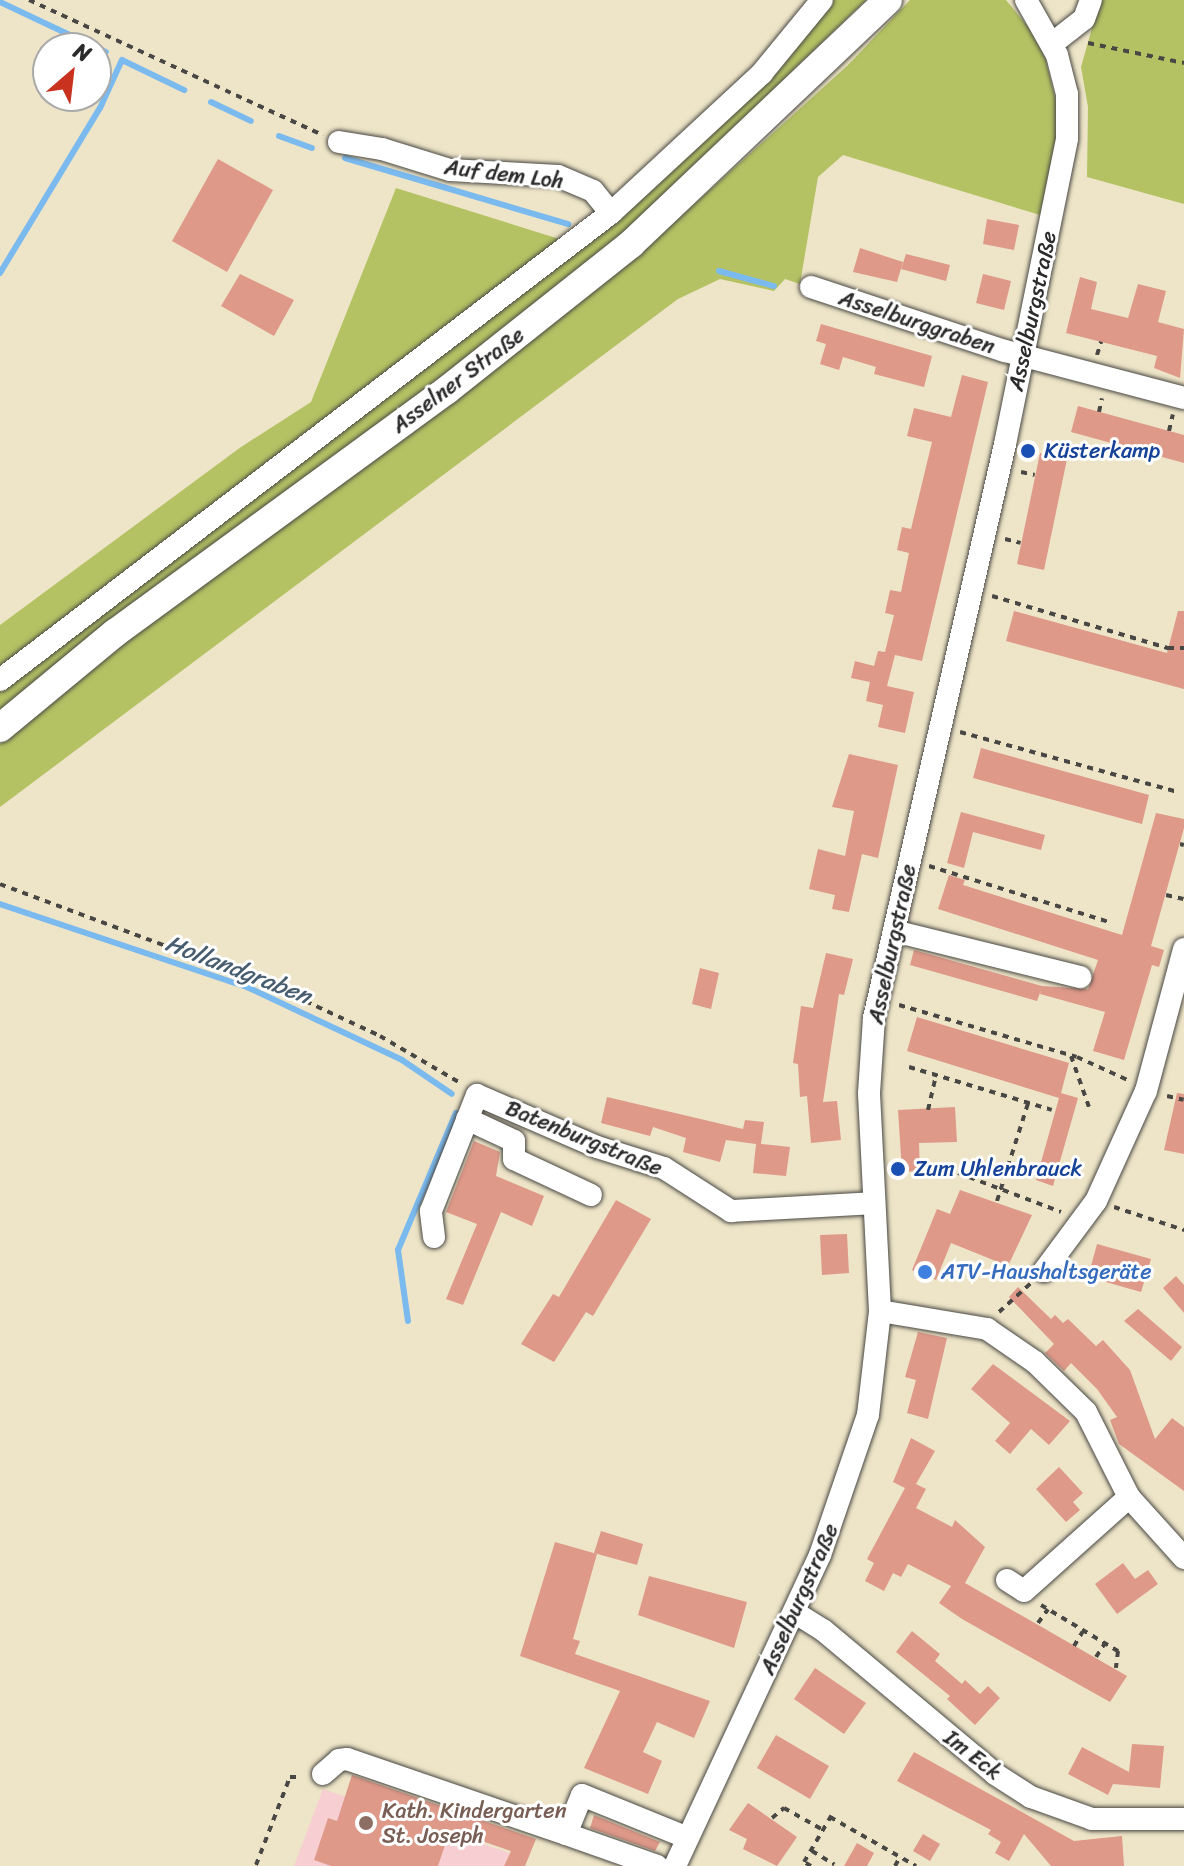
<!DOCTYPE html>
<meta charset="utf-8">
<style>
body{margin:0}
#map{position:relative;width:1184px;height:1866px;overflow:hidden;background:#eee5c8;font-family:Sriracha,sans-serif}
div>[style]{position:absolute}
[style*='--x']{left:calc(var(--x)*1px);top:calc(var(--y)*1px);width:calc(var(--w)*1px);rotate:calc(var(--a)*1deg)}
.built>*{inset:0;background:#f7cfd2}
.green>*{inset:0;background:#b4c264}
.stream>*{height:6px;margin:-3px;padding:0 3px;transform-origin:3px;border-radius:3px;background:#7bbaef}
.building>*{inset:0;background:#de9989}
.path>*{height:4px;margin-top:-2px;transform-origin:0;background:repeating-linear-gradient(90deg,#484743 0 6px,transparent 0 12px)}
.roads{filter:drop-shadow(0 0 2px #484743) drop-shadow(0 0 2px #484743)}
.minor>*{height:22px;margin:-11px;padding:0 11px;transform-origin:11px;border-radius:11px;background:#fff}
.major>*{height:28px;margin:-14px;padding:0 14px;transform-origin:14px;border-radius:14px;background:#fff}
.dots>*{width:22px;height:22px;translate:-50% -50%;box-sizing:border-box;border:4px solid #fff;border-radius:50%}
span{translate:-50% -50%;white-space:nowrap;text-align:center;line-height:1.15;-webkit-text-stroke:6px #fff;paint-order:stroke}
.street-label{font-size:22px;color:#2b2b2b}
.transit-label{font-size:22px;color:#164399}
.left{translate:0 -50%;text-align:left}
.shop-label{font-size:22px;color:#366cbe}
.education-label{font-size:22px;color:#785e54}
.water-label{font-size:24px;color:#475d70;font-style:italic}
.north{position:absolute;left:32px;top:32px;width:80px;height:80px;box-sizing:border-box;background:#fff;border:2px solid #aaa;border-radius:50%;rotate:28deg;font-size:22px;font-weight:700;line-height:32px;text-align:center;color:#2b2b2b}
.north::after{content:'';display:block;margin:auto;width:28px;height:36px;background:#c8321e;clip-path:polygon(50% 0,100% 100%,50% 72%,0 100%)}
</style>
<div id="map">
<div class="built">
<i style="clip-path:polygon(323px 1789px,510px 1853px,504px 1866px,294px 1866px)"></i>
</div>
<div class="green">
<i style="clip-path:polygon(830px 0,866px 0,598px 258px,0 712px,0 688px,459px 343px)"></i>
<i style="clip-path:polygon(910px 0,1006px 0,1029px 28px,1045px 57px,1056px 102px,1057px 133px,1040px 215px,843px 155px,818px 177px,800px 284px,785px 279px,774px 291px,720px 279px,678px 299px,0 807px,0 744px,71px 682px,668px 228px,848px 65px)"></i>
<i style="clip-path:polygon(1100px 0,1184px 0,1184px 204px,1087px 177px,1088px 107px,1081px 67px)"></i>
<i style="clip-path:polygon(396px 188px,569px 242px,0 672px,0 625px,241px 447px,311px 402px)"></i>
</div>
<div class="stream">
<i style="--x:0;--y:2;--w:117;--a:25.3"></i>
<i style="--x:124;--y:61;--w:67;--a:25.8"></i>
<i style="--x:211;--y:102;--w:44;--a:25.4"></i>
<i style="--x:279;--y:136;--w:35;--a:20"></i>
<i style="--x:345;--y:158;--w:233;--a:16.5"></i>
<i style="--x:719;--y:271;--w:57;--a:15.3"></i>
<i style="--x:0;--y:273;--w:193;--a:-58.8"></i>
<i style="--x:100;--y:108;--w:53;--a:-65.4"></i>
<i style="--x:0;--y:904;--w:261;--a:18.6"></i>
<i style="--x:247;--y:987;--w:171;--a:25.2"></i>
<i style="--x:402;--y:1060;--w:60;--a:34.2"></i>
<i style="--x:408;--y:1321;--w:72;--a:-98"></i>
<i style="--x:398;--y:1250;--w:149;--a:-67.1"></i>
</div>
<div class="building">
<i style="clip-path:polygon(218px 159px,273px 190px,227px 272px,172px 241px)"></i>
<i style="clip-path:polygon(987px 219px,1019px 225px,1014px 250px,983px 244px)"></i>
<i style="clip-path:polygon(860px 248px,903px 262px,897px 282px,853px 272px)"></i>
<i style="clip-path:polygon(906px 254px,950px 265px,946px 281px,901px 269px)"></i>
<i style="clip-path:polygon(240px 274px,294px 300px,274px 336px,221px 306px)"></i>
<i style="clip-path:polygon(983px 274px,1011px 281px,1004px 310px,976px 303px)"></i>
<i style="clip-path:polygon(1080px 277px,1097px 282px,1091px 309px,1128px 318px,1138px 284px,1166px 291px,1158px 322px,1184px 329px,1180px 378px,1154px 368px,1157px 356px,1066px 333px)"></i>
<i style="clip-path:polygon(821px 324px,932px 356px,924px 387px,874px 374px,876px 367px,843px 357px,839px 370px,820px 364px,826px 344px,816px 341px)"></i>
<i style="clip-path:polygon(962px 375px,988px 382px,922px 661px,895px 655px,887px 686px,914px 692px,905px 733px,878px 727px,883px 705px,866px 701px,870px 682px,851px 678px,855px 661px,874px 666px,878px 651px,885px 652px,894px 615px,885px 613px,890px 590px,901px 592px,909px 553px,897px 550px,902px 527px,911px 529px,932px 442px,907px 436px,914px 408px,951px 417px)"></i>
<i style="clip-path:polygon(1078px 406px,1184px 435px,1184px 463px,1071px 432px)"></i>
<i style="clip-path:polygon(1040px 453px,1067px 459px,1044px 570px,1017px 564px)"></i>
<i style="clip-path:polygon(1014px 611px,1167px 653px,1178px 611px,1184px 611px,1184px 689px,1006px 641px)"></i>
<i style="clip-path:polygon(981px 748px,1149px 795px,1142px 824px,973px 778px)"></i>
<i style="clip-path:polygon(849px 754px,898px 765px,878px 858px,862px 854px,849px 912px,832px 909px,835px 895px,809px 889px,818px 849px,845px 856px,854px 811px,832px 807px)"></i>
<i style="clip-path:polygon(961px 812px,1045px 835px,1041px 850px,973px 832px,964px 868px,947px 863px)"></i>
<i style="clip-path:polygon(1156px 813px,1184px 819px,1184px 828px,1151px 946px,1164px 950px,1159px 967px,1152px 965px,1124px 1060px,1093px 1051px,1105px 1012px,1040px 994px,1041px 990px,1037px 1001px,910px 965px,914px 950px,1042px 986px,1088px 989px,1098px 960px,938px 909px,949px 875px,965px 880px,963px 885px,1122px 935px)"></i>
<i style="clip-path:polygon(826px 953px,853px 959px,844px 995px,839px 994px,823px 1102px,837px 1101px,841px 1140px,811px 1143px,807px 1096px,800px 1097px,798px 1064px,793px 1063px,801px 1006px,813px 1008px)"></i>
<i style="clip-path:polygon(700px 968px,719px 973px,711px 1009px,692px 1004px)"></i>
<i style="clip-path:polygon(917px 1017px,1069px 1063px,1061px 1093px,1078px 1098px,1053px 1186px,1036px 1180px,1059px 1098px,907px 1051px)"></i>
<i style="clip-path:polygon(1177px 1093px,1184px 1094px,1184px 1154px,1164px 1150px)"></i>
<i style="clip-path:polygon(607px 1097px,743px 1129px,745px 1120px,764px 1122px,761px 1144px,790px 1147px,786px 1176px,753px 1173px,756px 1144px,726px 1140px,720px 1162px,683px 1152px,686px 1138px,653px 1127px,650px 1136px,601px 1123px)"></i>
<i style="clip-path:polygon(955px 1107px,957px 1142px,919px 1143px,920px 1171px,902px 1172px,898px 1110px)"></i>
<i style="clip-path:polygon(474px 1141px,500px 1152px,496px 1176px,544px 1196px,532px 1226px,501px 1212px,463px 1305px,446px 1299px,477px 1224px,446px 1212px)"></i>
<i style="clip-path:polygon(960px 1190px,1032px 1215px,1008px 1266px,951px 1243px,936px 1280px,912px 1270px,937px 1209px,950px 1214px)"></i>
<i style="clip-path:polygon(616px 1200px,651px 1219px,593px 1316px,586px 1312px,554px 1362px,521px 1344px,553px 1294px,559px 1297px)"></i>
<i style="clip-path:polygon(847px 1234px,849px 1273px,822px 1275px,820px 1235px)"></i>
<i style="clip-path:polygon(1097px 1244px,1151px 1259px,1141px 1292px,1088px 1277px)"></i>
<i style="clip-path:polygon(1176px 1276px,1184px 1285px,1184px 1313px,1163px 1288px)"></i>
<i style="clip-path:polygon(1018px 1287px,1051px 1319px,1055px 1315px,1063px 1323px,1068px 1319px,1096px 1346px,1103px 1340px,1130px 1370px,1155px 1439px,1172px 1418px,1184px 1427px,1184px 1491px,1119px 1444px,1110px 1420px,1117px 1417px,1097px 1389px,1071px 1363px,1064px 1371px,1045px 1353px,1054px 1344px,1009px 1297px)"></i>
<i style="clip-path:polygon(1138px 1309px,1182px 1347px,1171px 1361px,1124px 1321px)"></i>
<i style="clip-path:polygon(918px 1332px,947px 1338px,928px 1419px,907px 1413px,916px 1380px,905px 1377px)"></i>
<i style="clip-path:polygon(993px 1364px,1070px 1421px,1049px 1445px,1031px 1429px,1010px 1454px,995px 1441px,1010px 1423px,971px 1389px)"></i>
<i style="clip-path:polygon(911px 1438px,935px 1451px,916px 1484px,926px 1489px,916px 1508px,952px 1527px,955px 1520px,985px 1547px,965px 1583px,1127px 1676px,1110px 1702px,962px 1619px,939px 1603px,951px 1586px,908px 1564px,901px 1577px,893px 1573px,884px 1591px,865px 1581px,874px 1563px,867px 1559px,905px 1488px,893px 1482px)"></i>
<i style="clip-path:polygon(1059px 1467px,1083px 1493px,1073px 1502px,1080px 1510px,1066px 1522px,1036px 1489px)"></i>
<i style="clip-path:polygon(601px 1531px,643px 1544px,637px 1565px,594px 1553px)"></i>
<i style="clip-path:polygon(555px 1542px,597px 1554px,573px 1639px,580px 1641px,575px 1654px,710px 1701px,694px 1738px,657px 1722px,643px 1752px,662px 1761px,648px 1794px,584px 1768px,620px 1691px,520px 1656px)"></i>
<i style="clip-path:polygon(1123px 1563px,1135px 1579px,1148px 1570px,1158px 1584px,1117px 1614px,1095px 1584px)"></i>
<i style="clip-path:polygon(649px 1576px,747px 1602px,734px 1648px,638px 1615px)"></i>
<i style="clip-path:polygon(912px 1631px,940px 1654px,935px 1661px,962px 1684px,965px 1680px,980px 1694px,988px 1686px,1000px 1698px,975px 1725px,947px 1699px,950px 1696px,896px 1652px)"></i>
<i style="clip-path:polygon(815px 1668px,866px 1703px,844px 1734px,794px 1699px)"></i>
<i style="clip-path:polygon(776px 1735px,829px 1766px,810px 1799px,757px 1768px)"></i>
<i style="clip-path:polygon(1132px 1744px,1164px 1746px,1160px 1788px,1113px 1784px,1108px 1795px,1068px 1774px,1082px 1747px,1129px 1772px)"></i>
<i style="clip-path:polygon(914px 1752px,1074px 1841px,1122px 1836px,1124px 1866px,1051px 1866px,1024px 1834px,1009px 1861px,995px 1853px,1001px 1842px,988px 1834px,991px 1830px,897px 1781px)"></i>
<i style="clip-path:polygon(352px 1775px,536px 1839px,525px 1866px,504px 1866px,511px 1851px,450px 1830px,438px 1866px,331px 1866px,314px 1860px,328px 1818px,337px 1821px)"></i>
<i style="clip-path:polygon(748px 1803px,797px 1837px,777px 1866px,743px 1849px,747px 1839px,729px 1830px)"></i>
<i style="clip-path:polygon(594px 1815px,660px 1842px,655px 1851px,590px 1828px)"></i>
<i style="clip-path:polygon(923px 1834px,940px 1844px,930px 1861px,913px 1851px)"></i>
<i style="clip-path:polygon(857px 1843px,874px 1853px,867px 1866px,844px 1866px)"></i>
</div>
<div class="path">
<i style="--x:29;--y:0;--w:324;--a:24.7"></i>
<i style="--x:1088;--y:43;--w:98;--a:11.8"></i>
<i style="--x:1097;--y:355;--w:14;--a:-73"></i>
<i style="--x:1099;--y:412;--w:14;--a:-78"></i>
<i style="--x:1169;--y:431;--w:17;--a:-77"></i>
<i style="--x:1021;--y:472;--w:14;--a:12"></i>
<i style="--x:1005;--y:539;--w:16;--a:14"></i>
<i style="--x:992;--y:596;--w:184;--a:16.5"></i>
<i style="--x:1168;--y:648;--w:16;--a:0"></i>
<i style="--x:960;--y:732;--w:226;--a:15.4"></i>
<i style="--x:1180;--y:844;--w:4;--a:14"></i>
<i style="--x:929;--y:866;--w:189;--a:17.3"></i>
<i style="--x:0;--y:884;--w:291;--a:20.5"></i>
<i style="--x:273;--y:986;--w:118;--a:25"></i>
<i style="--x:380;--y:1036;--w:95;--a:30.3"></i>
<i style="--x:1166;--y:895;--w:18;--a:13"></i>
<i style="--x:899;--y:1005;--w:185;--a:16.3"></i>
<i style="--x:1077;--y:1057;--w:58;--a:24.4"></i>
<i style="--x:1071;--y:1056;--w:54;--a:70.6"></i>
<i style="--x:909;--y:1067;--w:149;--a:16.7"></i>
<i style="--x:1167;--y:1096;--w:17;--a:13"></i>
<i style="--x:928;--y:1110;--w:35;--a:-77"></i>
<i style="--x:934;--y:1174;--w:24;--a:-2"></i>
<i style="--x:958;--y:1173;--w:110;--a:20.7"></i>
<i style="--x:997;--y:1201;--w:103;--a:-72.4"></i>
<i style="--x:1114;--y:1207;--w:74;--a:18.2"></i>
<i style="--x:999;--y:1312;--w:43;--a:-42.2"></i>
<i style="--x:1041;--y:1605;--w:90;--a:30.9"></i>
<i style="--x:1118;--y:1651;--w:17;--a:97"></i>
<i style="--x:1038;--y:1623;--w:17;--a:-54"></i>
<i style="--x:1074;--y:1646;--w:17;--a:-59"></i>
<i style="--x:1096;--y:1657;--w:17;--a:-57"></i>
<i style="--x:830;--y:1817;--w:99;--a:29.7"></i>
<i style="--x:772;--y:1818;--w:16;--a:-40"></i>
<i style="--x:784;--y:1808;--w:45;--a:29.4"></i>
<i style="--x:812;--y:1851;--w:26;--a:31"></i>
<i style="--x:256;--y:1865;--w:94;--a:-68.9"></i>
<i style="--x:290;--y:1777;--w:12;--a:0"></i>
<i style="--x:811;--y:1866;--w:8;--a:-150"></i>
<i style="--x:804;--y:1862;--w:59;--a:-59.5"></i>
<i style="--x:895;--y:1866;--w:10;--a:-61"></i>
</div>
<div class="roads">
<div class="minor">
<i style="--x:1053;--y:43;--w:39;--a:-38"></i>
<i style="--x:1084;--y:19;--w:20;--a:-70"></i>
<i style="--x:339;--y:142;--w:44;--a:9.2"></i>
<i style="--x:382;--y:149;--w:71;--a:17.2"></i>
<i style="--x:450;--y:170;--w:108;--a:3.2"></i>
<i style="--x:558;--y:176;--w:38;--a:23"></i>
<i style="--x:593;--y:191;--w:28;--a:51"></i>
<i style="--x:811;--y:287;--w:204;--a:18.3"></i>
<i style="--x:1005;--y:351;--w:185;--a:14.7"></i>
<i style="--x:0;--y:680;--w:769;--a:-37.39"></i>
<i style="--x:611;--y:213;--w:206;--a:-42.8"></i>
<i style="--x:762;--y:73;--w:94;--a:-50.6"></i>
<i style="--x:894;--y:931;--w:192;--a:13.9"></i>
<i style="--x:467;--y:1119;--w:52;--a:25.1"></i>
<i style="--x:514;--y:1141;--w:18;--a:90"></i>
<i style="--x:514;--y:1159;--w:85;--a:25.1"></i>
<i style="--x:434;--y:1237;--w:26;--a:-97"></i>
<i style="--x:431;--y:1211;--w:125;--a:-68.4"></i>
<i style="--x:477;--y:1095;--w:131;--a:23.4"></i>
<i style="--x:597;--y:1147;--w:70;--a:17.4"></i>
<i style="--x:664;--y:1168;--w:80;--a:32.7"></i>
<i style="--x:731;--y:1211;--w:143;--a:-3.2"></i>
<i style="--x:1044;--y:1271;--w:87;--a:-53.4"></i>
<i style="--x:1096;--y:1201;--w:121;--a:-65.6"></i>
<i style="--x:1146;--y:1091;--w:147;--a:-75"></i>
<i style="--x:880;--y:1311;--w:109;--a:9.5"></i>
<i style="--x:987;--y:1329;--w:58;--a:34.5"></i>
<i style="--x:1035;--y:1362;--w:71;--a:44.4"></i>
<i style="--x:1086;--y:1412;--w:95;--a:63.2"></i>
<i style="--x:1129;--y:1497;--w:82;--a:48"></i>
<i style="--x:1007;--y:1580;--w:20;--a:33"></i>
<i style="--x:1024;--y:1591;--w:141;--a:-41.8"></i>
<i style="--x:794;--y:1612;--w:34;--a:32"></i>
<i style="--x:823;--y:1630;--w:224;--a:39.9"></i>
<i style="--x:995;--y:1774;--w:43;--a:32.6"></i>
<i style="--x:1031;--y:1797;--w:65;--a:19.8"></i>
<i style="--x:1092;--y:1819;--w:92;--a:0"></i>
<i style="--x:323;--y:1774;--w:21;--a:-41"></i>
<i style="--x:339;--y:1760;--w:8;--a:-7"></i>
<i style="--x:347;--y:1759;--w:231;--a:18.9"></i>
<i style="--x:657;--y:1866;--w:96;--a:-160.6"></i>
<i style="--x:566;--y:1834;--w:42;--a:-67.7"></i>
<i style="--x:582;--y:1795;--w:114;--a:22.1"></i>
<i style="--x:675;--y:1866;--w:343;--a:-65"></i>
<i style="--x:820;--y:1555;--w:148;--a:-71.1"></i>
<i style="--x:868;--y:1415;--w:105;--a:-83.4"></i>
<i style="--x:880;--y:1311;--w:218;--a:-92.9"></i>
<i style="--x:869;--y:1093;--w:75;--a:-86.2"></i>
<i style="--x:874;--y:1018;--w:589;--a:-77.14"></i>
<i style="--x:1005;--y:444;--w:312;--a:-78.5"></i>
<i style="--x:1067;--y:138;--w:44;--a:-90"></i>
<i style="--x:1067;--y:94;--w:40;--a:-104.4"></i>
<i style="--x:1057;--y:55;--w:63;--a:-119.4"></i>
</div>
<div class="major">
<i style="--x:0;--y:728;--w:149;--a:-39.6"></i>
<i style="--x:115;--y:633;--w:411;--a:-36.2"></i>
<i style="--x:447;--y:390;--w:235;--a:-38.4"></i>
<i style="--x:631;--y:244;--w:354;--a:-43.5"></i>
</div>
</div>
<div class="dots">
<i style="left:1028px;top:451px;background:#1a4fb4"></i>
<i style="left:898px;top:1169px;background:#1a4fb4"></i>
<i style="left:925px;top:1272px;background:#3f7fe0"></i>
<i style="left:366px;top:1823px;background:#8d6e63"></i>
</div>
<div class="street-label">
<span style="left:504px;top:174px;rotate:7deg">Auf dem Loh</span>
<span style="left:1032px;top:311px;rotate:-78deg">Asselburgstraße</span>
<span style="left:917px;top:322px;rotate:18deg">Asselburggraben</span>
<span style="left:458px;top:380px;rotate:-37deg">Asselner Straße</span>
<span style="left:892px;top:944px;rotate:-78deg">Asselburgstraße</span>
<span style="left:584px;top:1138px;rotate:22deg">Batenburgstraße</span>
<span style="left:799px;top:1599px;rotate:-66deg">Asselburgstraße</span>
<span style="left:973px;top:1755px;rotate:38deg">Im Eck</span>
</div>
<div class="transit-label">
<span class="left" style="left:1044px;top:451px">Küsterkamp</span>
<span class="left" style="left:914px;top:1169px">Zum Uhlenbrauck</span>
</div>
<div class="shop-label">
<span class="left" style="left:941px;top:1272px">ATV-Haushaltsgeräte</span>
</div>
<div class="education-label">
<span class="left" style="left:382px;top:1823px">Kath. Kindergarten<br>St. Joseph</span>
</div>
<div class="water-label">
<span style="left:238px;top:970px;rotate:21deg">Hollandgraben</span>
</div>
<div class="north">N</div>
</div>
